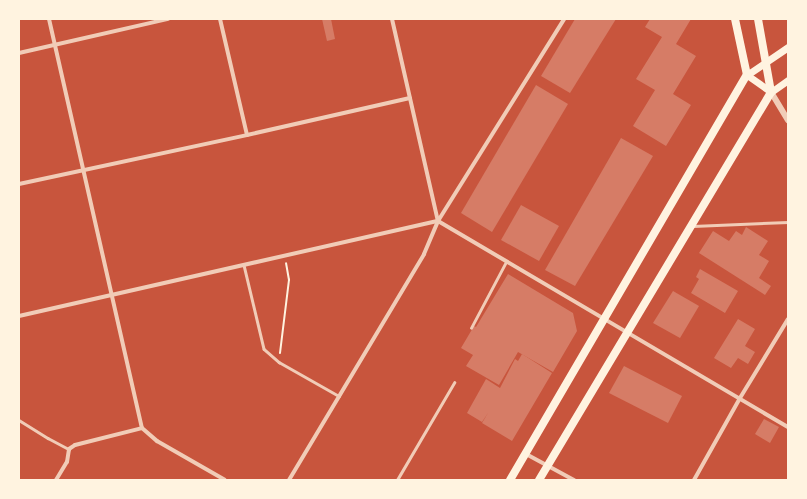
<!DOCTYPE html>
<style>
body{margin:0}
#map{position:relative;width:807px;height:499px;overflow:hidden;background:#c8553d;font-family:"Open Sans",sans-serif}
div>[style]{position:absolute}
[style*='--x']{left:calc(var(--x)*1px);top:calc(var(--y)*1px);width:calc(var(--w)*1px);rotate:calc(var(--a)*1deg)}
.building>*{inset:0;background:#d67c66}
.path>*{height:2px;margin:-1px;padding:0 1px;transform-origin:1px;border-radius:1px;background:#fff3e0}
.service>*{height:2.5px;margin:-1.25px;padding:0 1.25px;transform-origin:1.25px;border-radius:1.25px;background:#f1ccb7}
.minor>*{height:4px;margin:-2px;padding:0 2px;transform-origin:2px;border-radius:2px;background:#f1ccb7}
.tertiary>*{height:6px;margin:-3px;padding:0 3px;transform-origin:3px;border-radius:3px;background:#f1ccb7}
.secondary>*{height:7px;margin:-3.5px;padding:0 3.5px;transform-origin:3.5px;border-radius:3.5px;background:#fff3e0}
.primary>*{height:8px;margin:-4px;padding:0 4px;transform-origin:4px;border-radius:4px;background:#fff3e0}
span{translate:-50% -50%;white-space:nowrap;text-align:center;line-height:1.15;-webkit-text-stroke:3px #fff3e0;paint-order:stroke}
.frame{position:absolute;inset:0;border:20px solid #fff3e0;pointer-events:none}
</style>
<div id="map">
<div class="building">
<i style="clip-path:polygon(322px 19px,331px 19px,335px 39px,327px 41px)"></i>
<i style="clip-path:polygon(575px 19px,616px 19px,570px 93px,541px 76px)"></i>
<i style="clip-path:polygon(650px 19px,691px 19px,676px 44px,696px 56px,673px 94px,691px 105px,666px 146px,633px 126px,655px 90px,636px 79px,662px 37px,645px 27px)"></i>
<i style="clip-path:polygon(536px 85px,568px 104px,492px 232px,461px 213px)"></i>
<i style="clip-path:polygon(621px 138px,653px 156px,575px 286px,545px 270px)"></i>
<i style="clip-path:polygon(521px 205px,559px 226px,539px 261px,501px 240px)"></i>
<i style="clip-path:polygon(746px 227px,768px 241px,759px 255px,769px 261px,759px 278px,771px 286px,765px 295px,699px 253px,713px 231px,729px 241px,736px 231px,742px 235px)"></i>
<i style="clip-path:polygon(700px 269px,738px 291px,725px 313px,691px 293px,699px 279px,696px 277px)"></i>
<i style="clip-path:polygon(508px 274px,573px 313px,577px 331px,553px 372px,518px 352px,499px 385px,466px 366px,473px 355px,461px 348px,474px 326px,476px 327px)"></i>
<i style="clip-path:polygon(673px 291px,699px 306px,680px 338px,653px 323px)"></i>
<i style="clip-path:polygon(738px 319px,755px 329px,745px 346px,755px 352px,748px 364px,738px 358px,731px 368px,714px 358px)"></i>
<i style="clip-path:polygon(522px 354px,552px 373px,512px 441px,482px 423px,488px 413px,482px 422px,467px 413px,486px 379px,500px 388px,515px 359px,518px 361px)"></i>
<i style="clip-path:polygon(624px 366px,682px 396px,668px 423px,609px 393px)"></i>
<i style="clip-path:polygon(764px 419px,779px 427px,770px 443px,755px 434px)"></i>
</div>
<div class="path">
<i style="--x:280;--y:353;--w:74;--a:-83"></i>
<i style="--x:289;--y:280;--w:17;--a:-100"></i>
</div>
<div class="service">
<i style="--x:693;--y:226;--w:95;--a:-2.4"></i>
<i style="--x:244;--y:265;--w:86;--a:76.6"></i>
<i style="--x:264;--y:349;--w:20;--a:41"></i>
<i style="--x:279;--y:362;--w:69;--a:29.5"></i>
<i style="--x:471;--y:328;--w:75;--a:-62.1"></i>
<i style="--x:19;--y:420;--w:34;--a:32"></i>
<i style="--x:48;--y:438;--w:24;--a:28"></i>
<i style="--x:397;--y:480;--w:113;--a:-59.6"></i>
</div>
<div class="minor">
<i style="--x:49;--y:19;--w:419;--a:77.2"></i>
<i style="--x:142;--y:428;--w:20;--a:41"></i>
<i style="--x:157;--y:441;--w:78;--a:29.8"></i>
<i style="--x:220;--y:19;--w:119;--a:76.9"></i>
<i style="--x:392;--y:19;--w:207;--a:77.2"></i>
<i style="--x:438;--y:221;--w:406;--a:30.5"></i>
<i style="--x:19;--y:53;--w:153;--a:-12.9"></i>
<i style="--x:19;--y:184;--w:233;--a:-12.1"></i>
<i style="--x:247;--y:135;--w:167;--a:-12.8"></i>
<i style="--x:19;--y:316;--w:430;--a:-12.8"></i>
<i style="--x:526;--y:454;--w:55;--a:28.4"></i>
<i style="--x:56;--y:480;--w:21;--a:-59"></i>
<i style="--x:67;--y:462;--w:13;--a:-81"></i>
<i style="--x:69;--y:449;--w:7;--a:-34"></i>
<i style="--x:75;--y:445;--w:69;--a:-14.2"></i>
<i style="--x:289;--y:480;--w:263;--a:-59.1"></i>
<i style="--x:424;--y:254;--w:36;--a:-67"></i>
<i style="--x:438;--y:221;--w:238;--a:-58"></i>
<i style="--x:694;--y:480;--w:94;--a:-60.7"></i>
<i style="--x:740;--y:398;--w:92;--a:-58.7"></i>
</div>
<div class="tertiary">
<i style="--x:771;--y:92;--w:33;--a:59"></i>
</div>
<div class="secondary">
<i style="--x:788;--y:47;--w:50;--a:145.7"></i>
<i style="--x:747;--y:75;--w:29;--a:35"></i>
<i style="--x:771;--y:92;--w:21;--a:-35"></i>
</div>
<div class="primary">
<i style="--x:510;--y:480;--w:469;--a:-59.7"></i>
<i style="--x:747;--y:75;--w:57;--a:-102.1"></i>
<i style="--x:539;--y:480;--w:452;--a:-59.1"></i>
<i style="--x:771;--y:92;--w:74;--a:-100.1"></i>
</div>
<div class="frame"></div>
</div>
